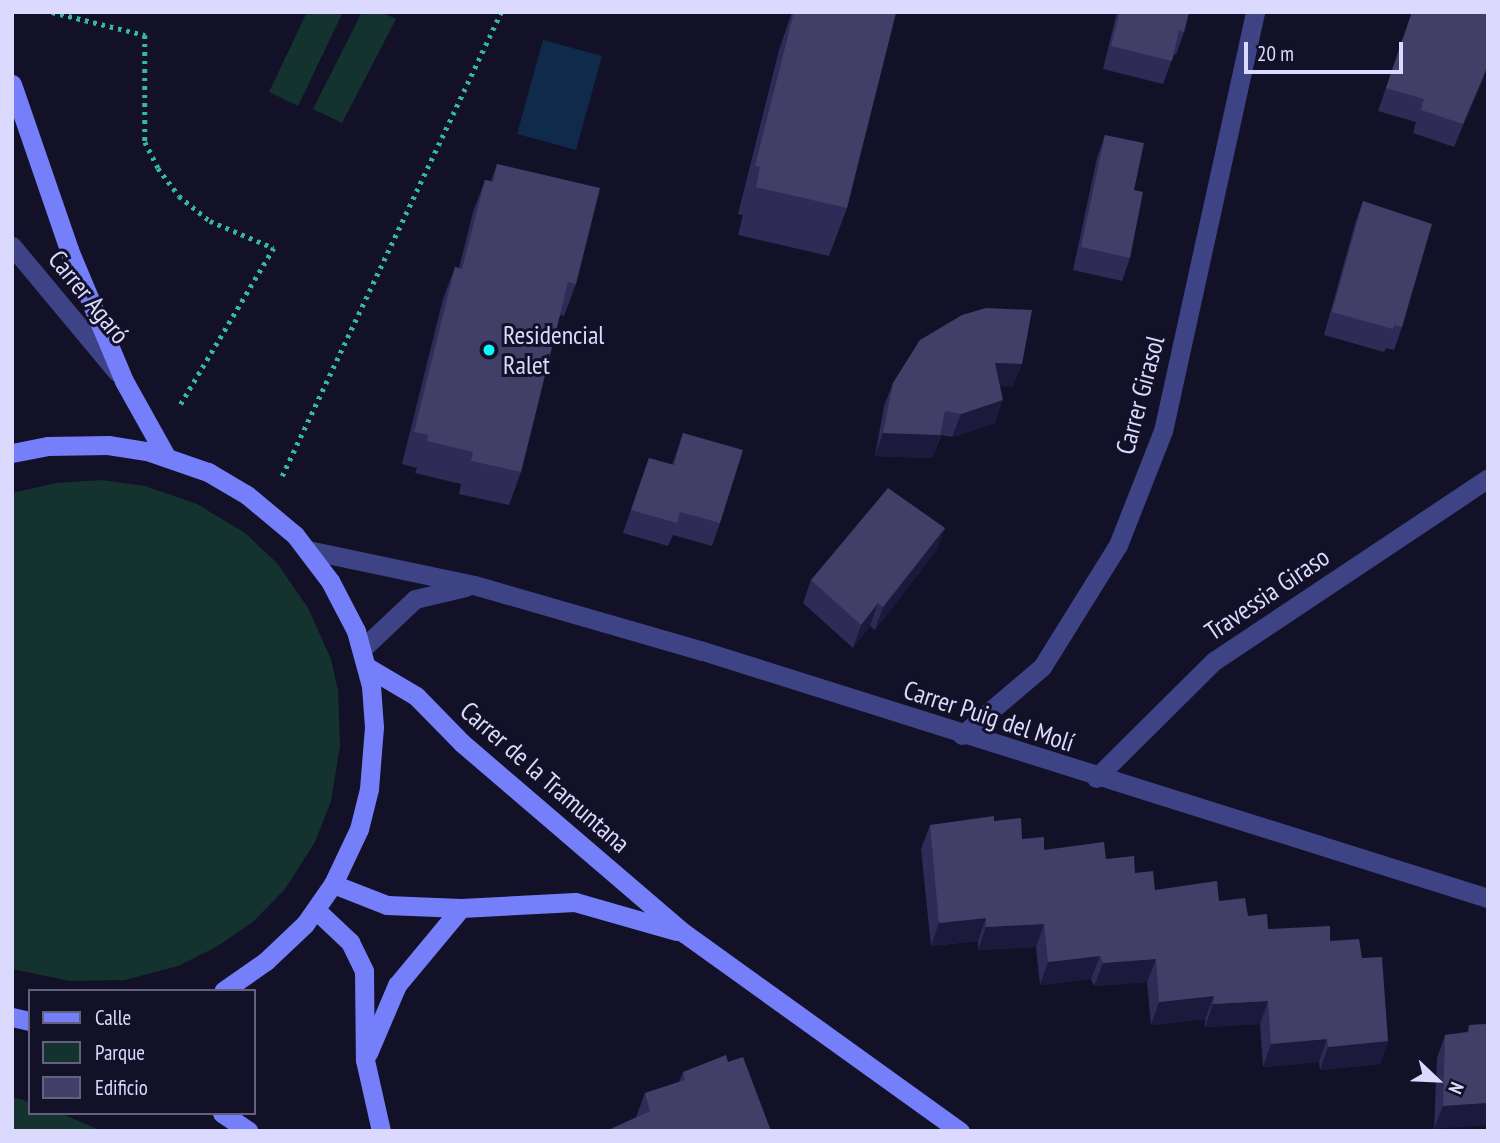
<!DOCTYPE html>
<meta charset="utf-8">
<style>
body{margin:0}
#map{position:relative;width:1500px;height:1143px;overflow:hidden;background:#131128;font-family:"PT Sans Narrow",sans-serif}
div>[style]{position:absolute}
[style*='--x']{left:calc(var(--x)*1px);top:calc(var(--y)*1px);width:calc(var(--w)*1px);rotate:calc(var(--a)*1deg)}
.green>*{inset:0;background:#14322e}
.water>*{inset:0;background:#0f2a4a}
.path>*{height:4.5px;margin-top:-2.25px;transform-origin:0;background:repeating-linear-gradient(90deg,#35b7a2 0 3.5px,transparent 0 8.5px)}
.minor>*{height:19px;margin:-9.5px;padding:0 9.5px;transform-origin:9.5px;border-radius:9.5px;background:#3e4385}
.secondary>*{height:19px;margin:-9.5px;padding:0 9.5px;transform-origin:9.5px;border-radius:9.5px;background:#757ffa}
.wall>*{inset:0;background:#2f2b56}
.shaded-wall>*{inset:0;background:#1c193c}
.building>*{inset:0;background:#413e68}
.dots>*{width:19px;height:19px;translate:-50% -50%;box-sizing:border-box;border:4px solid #131128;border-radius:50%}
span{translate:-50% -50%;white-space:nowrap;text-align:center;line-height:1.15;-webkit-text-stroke:6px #131128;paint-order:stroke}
.street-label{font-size:26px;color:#dbdafe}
.poi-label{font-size:26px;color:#dbdafe}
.left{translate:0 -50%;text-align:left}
.frame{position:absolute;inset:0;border:14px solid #dbdafe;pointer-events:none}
.legend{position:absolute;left:28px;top:989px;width:228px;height:126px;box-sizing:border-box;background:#131128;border:2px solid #63617e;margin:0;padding:9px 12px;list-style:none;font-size:21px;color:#dbdafe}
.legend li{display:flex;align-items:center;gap:14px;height:35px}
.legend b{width:35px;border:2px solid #63617e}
.north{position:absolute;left:1402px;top:1045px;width:70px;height:70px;-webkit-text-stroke:5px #131128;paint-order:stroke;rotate:113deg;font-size:19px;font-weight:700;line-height:28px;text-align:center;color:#dbdafe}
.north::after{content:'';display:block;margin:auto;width:24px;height:32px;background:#dbdafe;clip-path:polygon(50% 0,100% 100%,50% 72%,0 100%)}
.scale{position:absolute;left:1244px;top:42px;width:159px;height:32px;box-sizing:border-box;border:4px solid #dbdafe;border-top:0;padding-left:9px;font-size:21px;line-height:24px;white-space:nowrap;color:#dbdafe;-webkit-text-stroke:5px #131128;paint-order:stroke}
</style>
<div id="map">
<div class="green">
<i style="clip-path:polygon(307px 12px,343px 12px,298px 106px,269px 92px)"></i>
<i style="clip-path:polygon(362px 12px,381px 12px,396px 19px,342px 123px,313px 109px)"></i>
<i style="clip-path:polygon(101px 480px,145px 486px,197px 504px,245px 533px,277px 563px,308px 608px,331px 659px,338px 691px,340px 746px,331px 801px,315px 842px,285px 889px,254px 921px,218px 946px,178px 966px,125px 980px,70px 981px,12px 969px,12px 493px,56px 483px)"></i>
<i style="clip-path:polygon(12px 1097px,30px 1102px,30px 1113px,60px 1113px,102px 1131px,12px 1131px)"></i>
</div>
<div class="water">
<i style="clip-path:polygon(543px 40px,602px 56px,576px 150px,517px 134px)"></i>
</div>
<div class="path">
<i style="--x:52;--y:12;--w:96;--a:13.9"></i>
<i style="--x:145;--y:35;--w:107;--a:90"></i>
<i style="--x:145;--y:142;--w:29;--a:63"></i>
<i style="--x:158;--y:168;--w:35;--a:53"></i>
<i style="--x:179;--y:196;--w:40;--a:39"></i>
<i style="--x:210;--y:221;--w:69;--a:22.9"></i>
<i style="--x:274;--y:248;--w:182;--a:120.8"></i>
<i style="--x:282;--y:476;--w:513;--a:-64.73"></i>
</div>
<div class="minor">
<i style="--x:12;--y:246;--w:164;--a:50.2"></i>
<i style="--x:308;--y:550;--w:170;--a:11.9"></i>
<i style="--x:474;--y:585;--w:238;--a:16.1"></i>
<i style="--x:703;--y:651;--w:823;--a:17.47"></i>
<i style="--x:362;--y:649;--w:73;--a:-43.3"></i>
<i style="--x:415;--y:599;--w:52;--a:-13.2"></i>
<i style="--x:962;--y:735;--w:105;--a:-40.4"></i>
<i style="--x:1042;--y:667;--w:144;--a:-58.1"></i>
<i style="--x:1118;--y:545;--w:123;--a:-68.5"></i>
<i style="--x:1163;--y:431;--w:429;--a:-77.6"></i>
<i style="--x:1096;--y:778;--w:166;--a:-44.8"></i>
<i style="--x:1214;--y:661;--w:329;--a:-33.7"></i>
</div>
<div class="secondary">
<i style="--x:12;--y:84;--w:176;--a:71"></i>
<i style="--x:69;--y:250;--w:142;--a:67.2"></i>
<i style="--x:124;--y:381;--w:86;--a:60.8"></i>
<i style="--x:12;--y:453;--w:37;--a:-11"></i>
<i style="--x:48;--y:446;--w:60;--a:-1"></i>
<i style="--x:108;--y:445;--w:39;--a:9"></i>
<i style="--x:147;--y:451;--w:65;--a:19"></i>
<i style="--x:208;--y:472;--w:45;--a:30.5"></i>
<i style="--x:247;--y:495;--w:62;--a:39.8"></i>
<i style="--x:295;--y:535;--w:58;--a:52.7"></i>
<i style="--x:330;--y:581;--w:56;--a:62.5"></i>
<i style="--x:356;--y:631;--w:57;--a:74.7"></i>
<i style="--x:371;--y:686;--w:41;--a:85.8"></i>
<i style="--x:374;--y:727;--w:62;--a:94.6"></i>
<i style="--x:369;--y:789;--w:41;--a:104"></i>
<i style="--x:359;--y:829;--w:61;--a:115.3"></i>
<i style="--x:333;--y:884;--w:49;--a:125"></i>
<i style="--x:305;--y:924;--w:54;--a:136.5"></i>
<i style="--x:266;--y:961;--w:52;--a:145.1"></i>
<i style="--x:367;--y:667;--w:57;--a:30.6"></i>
<i style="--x:416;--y:696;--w:66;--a:45.6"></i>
<i style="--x:462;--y:743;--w:292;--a:40.6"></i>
<i style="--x:684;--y:933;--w:340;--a:35.7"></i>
<i style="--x:333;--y:884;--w:58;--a:21.3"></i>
<i style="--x:387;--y:905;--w:74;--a:2.3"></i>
<i style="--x:461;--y:908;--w:114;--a:-3"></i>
<i style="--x:575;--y:902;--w:105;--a:16"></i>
<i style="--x:316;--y:910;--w:47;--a:43.3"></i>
<i style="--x:350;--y:942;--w:32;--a:64"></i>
<i style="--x:364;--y:971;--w:89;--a:89.4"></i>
<i style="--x:365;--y:1060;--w:73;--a:77.3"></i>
<i style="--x:12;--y:1017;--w:18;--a:13"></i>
<i style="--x:368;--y:1053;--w:74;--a:-66.9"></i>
<i style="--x:397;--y:985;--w:100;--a:-50.3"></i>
<i style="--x:222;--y:1113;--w:32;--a:34"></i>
</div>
<div class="wall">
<i style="clip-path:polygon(792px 12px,837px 12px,842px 13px,842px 12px,894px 12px,847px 208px,829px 256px,738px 235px,743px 215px,738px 214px,779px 50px)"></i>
<i style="clip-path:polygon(1117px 12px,1189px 12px,1184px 32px,1176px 55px,1174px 54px,1163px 84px,1103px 69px)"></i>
<i style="clip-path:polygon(1412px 12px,1486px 54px,1483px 80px,1454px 147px,1413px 133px,1416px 122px,1378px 111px)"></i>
<i style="clip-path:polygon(1105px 135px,1134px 190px,1130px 258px,1122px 281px,1073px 270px,1097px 158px)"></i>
<i style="clip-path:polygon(497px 164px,576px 284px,564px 316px,560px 315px,521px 472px,509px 505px,459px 494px,461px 484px,415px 473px,417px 468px,402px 464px,443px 299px,455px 267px,459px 268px,473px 212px,485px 180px,491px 181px)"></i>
<i style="clip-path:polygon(1363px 201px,1402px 327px,1394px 350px,1386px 348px,1384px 352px,1324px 335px,1355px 224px)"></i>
<i style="clip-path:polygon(920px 340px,1013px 387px,1000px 386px,995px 423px,952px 437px,941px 435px,932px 458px,875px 456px,884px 406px,893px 383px)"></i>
<i style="clip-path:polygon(683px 433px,720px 523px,712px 546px,673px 535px,668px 546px,623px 533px,649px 458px,672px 465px)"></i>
<i style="clip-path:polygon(945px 528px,936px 551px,875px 630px,870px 626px,853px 648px,803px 603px,811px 580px)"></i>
<i style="clip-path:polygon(994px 821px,1022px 839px,1044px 850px,1106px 859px,1135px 873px,1155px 890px,1219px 901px,1248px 916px,1268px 929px,1330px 941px,1362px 958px,1388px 1041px,1380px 1064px,1320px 1070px,1319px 1062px,1263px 1067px,1260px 1024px,1205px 1027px,1205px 1019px,1151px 1025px,1147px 982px,1094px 986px,1091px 979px,1040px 985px,1036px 947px,978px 950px,978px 941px,931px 946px,921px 849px,930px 825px)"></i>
<i style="clip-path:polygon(1488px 1024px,1434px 1129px,1437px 1058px,1445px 1035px,1467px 1032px,1469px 1025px)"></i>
<i style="clip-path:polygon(728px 1062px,771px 1131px,636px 1117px,645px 1093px,679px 1082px,683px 1072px)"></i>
</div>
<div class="shaded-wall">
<i style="clip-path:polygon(1488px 65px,1483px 80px,1454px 147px,1463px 124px)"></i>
<i style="clip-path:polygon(995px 363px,1022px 364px,1013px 387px,986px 386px)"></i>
<i style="clip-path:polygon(1003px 400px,995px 423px,952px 437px,961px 414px)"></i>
<i style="clip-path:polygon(883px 433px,940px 435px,932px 458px,875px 456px)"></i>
<i style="clip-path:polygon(945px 528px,936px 551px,875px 630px,883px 607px)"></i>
<i style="clip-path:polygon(878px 603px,870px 626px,853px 648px,861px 625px)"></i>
<i style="clip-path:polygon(986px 918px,978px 941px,931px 946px,939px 923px)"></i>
<i style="clip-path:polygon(1044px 924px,1036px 947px,978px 950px,986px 927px)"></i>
<i style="clip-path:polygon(1100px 956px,1091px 979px,1040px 985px,1048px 962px)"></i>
<i style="clip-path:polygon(1156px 959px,1147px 982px,1094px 986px,1103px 963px)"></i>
<i style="clip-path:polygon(1214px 996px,1205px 1019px,1151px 1025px,1159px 1002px)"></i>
<i style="clip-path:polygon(1268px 1001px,1260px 1024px,1205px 1027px,1213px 1004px)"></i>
<i style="clip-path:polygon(1327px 1039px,1319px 1062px,1263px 1067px,1271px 1044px)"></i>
<i style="clip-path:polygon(1388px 1041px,1380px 1064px,1320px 1070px,1328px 1047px)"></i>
<i style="clip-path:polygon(1488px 1103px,1488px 1125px,1434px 1129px,1443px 1106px)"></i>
</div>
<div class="building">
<i style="clip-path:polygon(794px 12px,837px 12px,843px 14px,843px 12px,896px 13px,847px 208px,756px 187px,760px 167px,755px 166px)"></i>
<i style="clip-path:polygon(1120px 12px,1189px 12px,1184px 32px,1179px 30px,1172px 61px,1111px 46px)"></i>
<i style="clip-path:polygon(1412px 12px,1484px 12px,1488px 14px,1488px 45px,1486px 54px,1488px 55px,1488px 65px,1463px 124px,1421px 110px,1424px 99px,1386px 88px)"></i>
<i style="clip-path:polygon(1105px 135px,1144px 143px,1134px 190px,1143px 192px,1130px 258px,1081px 247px)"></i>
<i style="clip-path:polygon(497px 164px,600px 188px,576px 284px,568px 282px,521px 472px,471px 461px,473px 452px,427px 441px,428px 435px,414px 432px,455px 267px,462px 269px,485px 180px,493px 182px)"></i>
<i style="clip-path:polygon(1363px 201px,1432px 224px,1402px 327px,1394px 325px,1393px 329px,1332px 312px)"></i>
<i style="clip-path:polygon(986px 308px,1032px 310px,1022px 364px,995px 363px,1003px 400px,961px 414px,945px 411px,940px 435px,883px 433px,893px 383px,920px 340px,962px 315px)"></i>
<i style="clip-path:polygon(683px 433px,743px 450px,720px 523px,680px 512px,677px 523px,631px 510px,649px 458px,674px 465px)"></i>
<i style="clip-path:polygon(888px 488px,945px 528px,883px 607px,878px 603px,861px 625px,811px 580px)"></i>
<i style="clip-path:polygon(994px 816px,994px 821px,1021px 818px,1022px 839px,1044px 837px,1044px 850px,1104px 842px,1106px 859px,1134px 856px,1135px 873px,1153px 871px,1155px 890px,1217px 881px,1219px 901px,1245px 898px,1248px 916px,1267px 914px,1268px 929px,1330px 926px,1330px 941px,1359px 939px,1362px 958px,1382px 957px,1388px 1041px,1328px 1047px,1327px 1039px,1271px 1044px,1268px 1001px,1213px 1004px,1214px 996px,1159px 1002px,1156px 959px,1103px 963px,1100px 956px,1048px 962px,1044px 924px,986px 927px,986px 918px,939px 923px,930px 825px)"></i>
<i style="clip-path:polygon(1488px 1024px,1488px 1103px,1443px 1106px,1445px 1035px,1469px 1032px,1469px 1025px)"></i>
<i style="clip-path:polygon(726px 1055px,728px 1062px,743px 1057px,771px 1131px,606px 1131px,650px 1111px,645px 1093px,685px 1080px,683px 1072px)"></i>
</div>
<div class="dots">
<i style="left:489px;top:350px;background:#0ef6f6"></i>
</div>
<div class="street-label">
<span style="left:89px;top:297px;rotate:51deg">Carrer Agaró</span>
<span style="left:1140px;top:395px;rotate:-75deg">Carrer Girasol</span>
<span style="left:1267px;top:594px;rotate:-34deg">Travessia Giraso</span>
<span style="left:989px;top:716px;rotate:18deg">Carrer Puig del Molí</span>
<span style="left:545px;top:777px;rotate:41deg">Carrer de la Tramuntana</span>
</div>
<div class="poi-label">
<span class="left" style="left:503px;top:350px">Residencial<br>Ralet</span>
</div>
<div class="frame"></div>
<ul class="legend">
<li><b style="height:9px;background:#757ffa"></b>Calle</li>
<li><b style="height:19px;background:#14322e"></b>Parque</li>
<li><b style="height:19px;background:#413e68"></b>Edificio</li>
</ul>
<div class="north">N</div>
<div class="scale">20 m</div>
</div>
